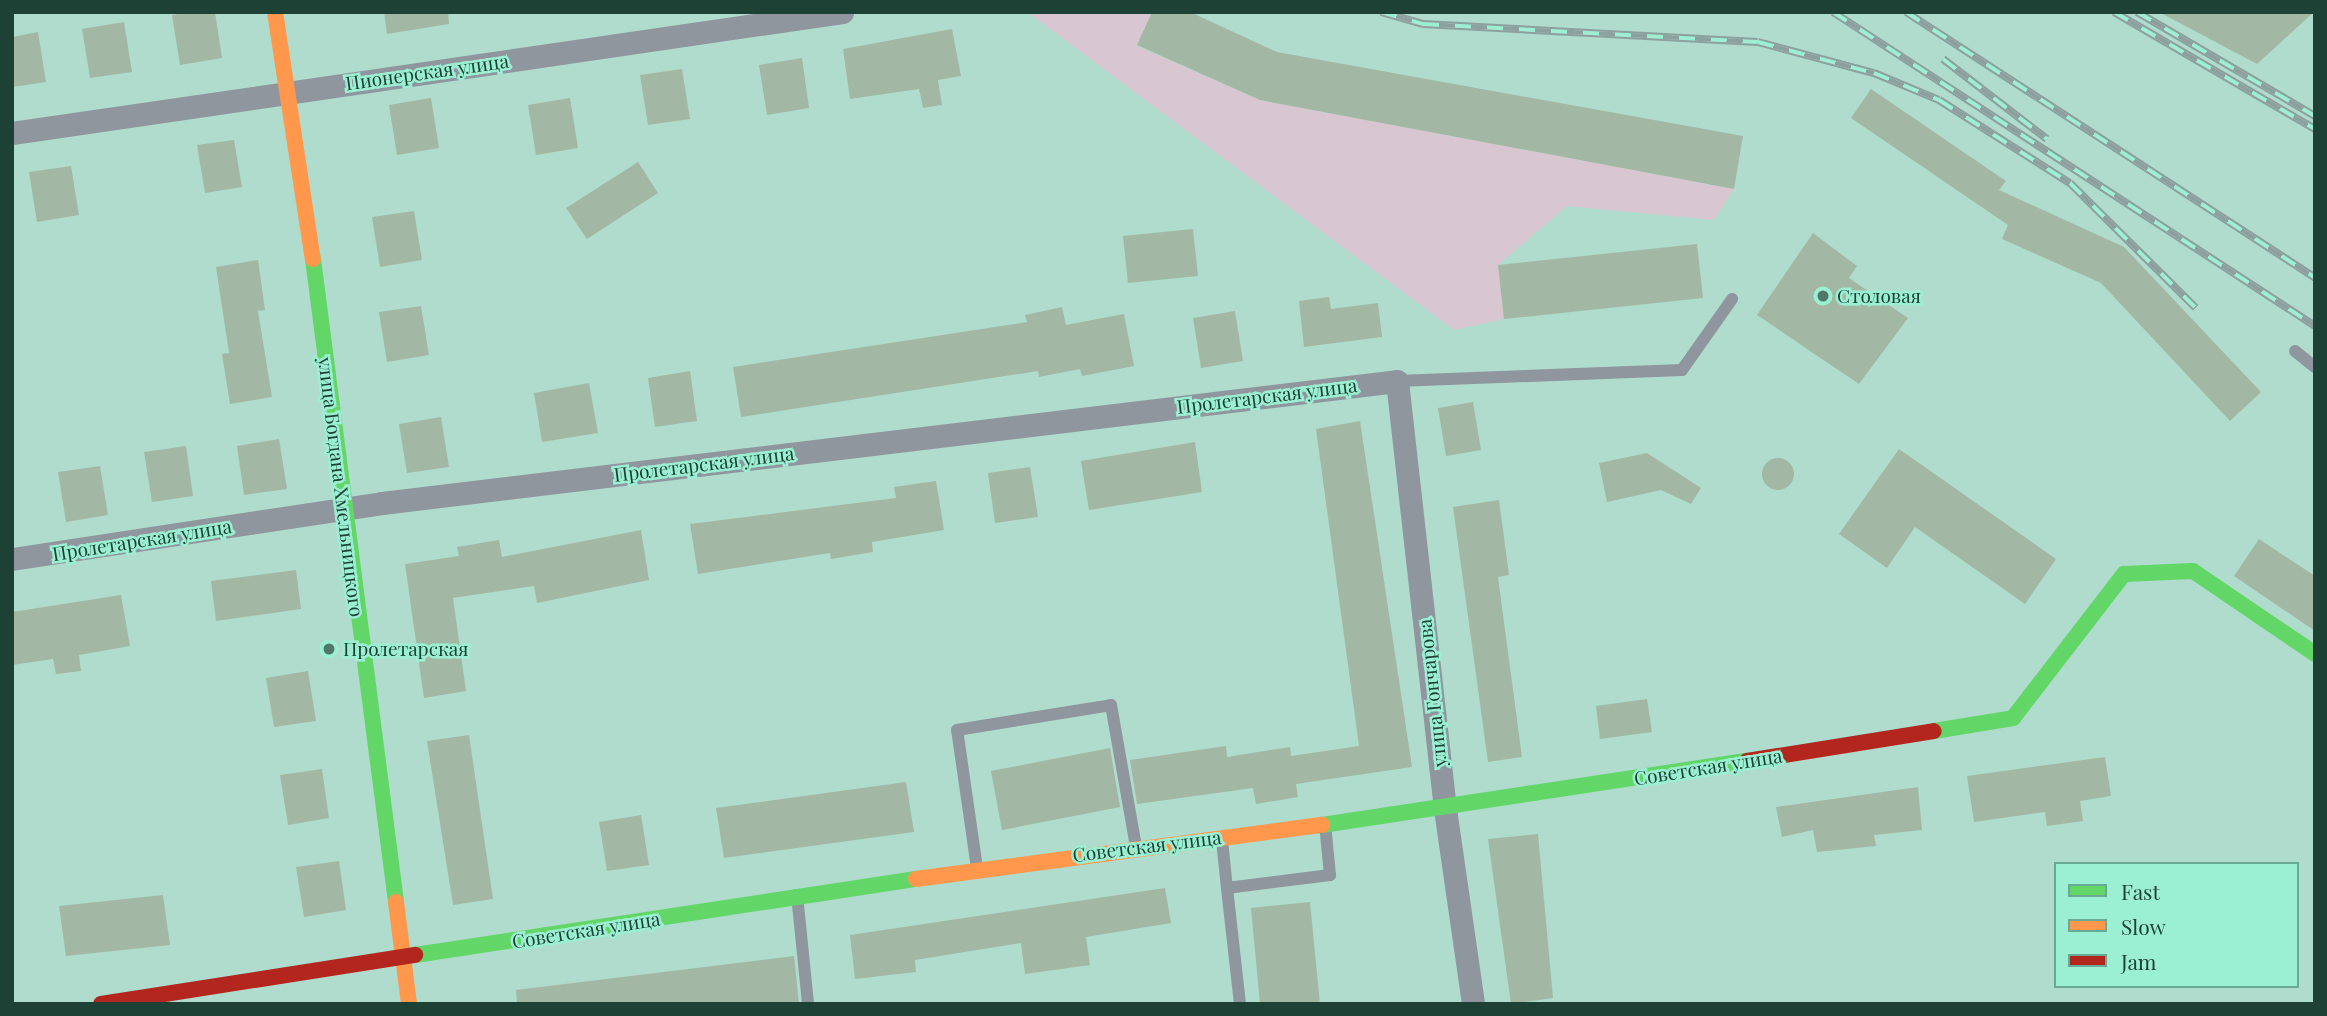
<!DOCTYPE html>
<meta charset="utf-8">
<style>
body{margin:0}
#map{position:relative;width:2327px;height:1016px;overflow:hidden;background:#afdccd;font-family:"Playfair Display",serif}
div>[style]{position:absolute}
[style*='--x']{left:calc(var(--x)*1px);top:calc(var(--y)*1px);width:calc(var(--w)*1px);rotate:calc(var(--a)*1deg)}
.green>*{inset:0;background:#d8c7d1}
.building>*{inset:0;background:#a3b8a4}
.round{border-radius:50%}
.lane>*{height:12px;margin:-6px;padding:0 6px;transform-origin:6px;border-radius:6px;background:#90969d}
.street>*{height:23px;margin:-11.5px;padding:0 11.5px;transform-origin:11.5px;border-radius:11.5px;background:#90969d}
.fast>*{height:16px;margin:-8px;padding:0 8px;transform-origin:8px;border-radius:8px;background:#63d668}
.slow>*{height:16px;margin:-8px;padding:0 8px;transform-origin:8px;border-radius:8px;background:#ff974d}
.jam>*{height:16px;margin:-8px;padding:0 8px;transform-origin:8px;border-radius:8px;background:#b3261e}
.rail>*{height:8px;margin-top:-4px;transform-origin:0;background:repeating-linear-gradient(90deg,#9bf0d3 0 16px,#8da09d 0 32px);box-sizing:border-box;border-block:2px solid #8da09d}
.dots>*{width:19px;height:19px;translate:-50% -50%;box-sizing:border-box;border:4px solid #9bf0d3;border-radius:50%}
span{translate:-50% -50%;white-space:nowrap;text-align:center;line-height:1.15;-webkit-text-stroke:5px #9bf0d3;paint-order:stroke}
.street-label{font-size:19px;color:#1e4136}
.poi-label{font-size:19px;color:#1e4136}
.left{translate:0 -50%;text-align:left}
.frame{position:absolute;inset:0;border:14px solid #1e4136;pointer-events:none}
.legend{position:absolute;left:2054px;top:862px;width:245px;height:126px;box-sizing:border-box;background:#9bf0d3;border:2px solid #69aa94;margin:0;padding:9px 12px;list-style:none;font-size:21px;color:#1e4136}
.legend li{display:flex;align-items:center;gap:14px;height:35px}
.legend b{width:35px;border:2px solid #69aa94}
</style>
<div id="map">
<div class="green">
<i style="clip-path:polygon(1027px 12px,1152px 12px,1137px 46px,1260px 100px,1734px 189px,1714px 220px,1567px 206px,1498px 265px,1504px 319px,1454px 330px)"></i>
</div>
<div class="building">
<i style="clip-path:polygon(190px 12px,215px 12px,222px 58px,180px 65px,172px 15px)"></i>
<i style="clip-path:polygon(384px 12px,448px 12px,449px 24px,387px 34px)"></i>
<i style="clip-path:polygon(1152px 12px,1190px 12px,1277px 52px,1743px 136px,1734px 189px,1260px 100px,1137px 45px)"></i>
<i style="clip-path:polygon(2159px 12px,2314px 12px,2257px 64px)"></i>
<i style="clip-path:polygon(124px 22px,132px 72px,90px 78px,82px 29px)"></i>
<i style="clip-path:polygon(952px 29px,961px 76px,938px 80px,942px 105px,923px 108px,919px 89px,850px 99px,843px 49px)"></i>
<i style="clip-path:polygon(38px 32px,46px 82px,12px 87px,12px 37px)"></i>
<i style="clip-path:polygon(802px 58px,809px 108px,767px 115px,759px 65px)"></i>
<i style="clip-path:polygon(682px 69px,690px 119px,648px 125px,640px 75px)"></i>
<i style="clip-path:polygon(1871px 89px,2006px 181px,1999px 190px,2124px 247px,2261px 392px,2230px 421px,2101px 283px,2002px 239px,2008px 225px,1851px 118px)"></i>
<i style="clip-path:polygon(431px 98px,439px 148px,397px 155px,389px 105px)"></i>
<i style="clip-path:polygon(570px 98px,578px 148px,536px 155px,528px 105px)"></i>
<i style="clip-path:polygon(234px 140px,242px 187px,205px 193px,197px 145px)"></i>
<i style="clip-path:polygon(638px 162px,658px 193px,587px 239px,566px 208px)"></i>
<i style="clip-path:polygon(71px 166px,79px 215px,37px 222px,29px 172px)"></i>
<i style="clip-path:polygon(414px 211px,422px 260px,380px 267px,372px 217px)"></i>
<i style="clip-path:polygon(1193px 229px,1198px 276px,1128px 283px,1123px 236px)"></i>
<i style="clip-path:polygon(1813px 233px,1857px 266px,1849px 278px,1908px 318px,1859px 384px,1757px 315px)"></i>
<i style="clip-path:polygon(1697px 244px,1703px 298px,1504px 319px,1498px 265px)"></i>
<i style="clip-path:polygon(258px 260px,265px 310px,258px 311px,272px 397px,230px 404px,222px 354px,229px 353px,216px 267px)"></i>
<i style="clip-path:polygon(1329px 297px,1331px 309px,1378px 303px,1382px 337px,1304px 347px,1299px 301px)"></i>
<i style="clip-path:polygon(421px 306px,429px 355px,387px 362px,379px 312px)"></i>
<i style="clip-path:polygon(1062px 307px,1066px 325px,1124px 314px,1134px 366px,1082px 376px,1080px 369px,1039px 377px,1038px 371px,741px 417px,733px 367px,1027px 322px,1025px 315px)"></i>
<i style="clip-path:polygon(1235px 311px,1243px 361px,1201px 368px,1193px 318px)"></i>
<i style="clip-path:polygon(690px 371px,697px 421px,655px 427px,648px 378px)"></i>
<i style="clip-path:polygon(589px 383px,598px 433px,542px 442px,534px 393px)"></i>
<i style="clip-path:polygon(1473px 402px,1481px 450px,1446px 456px,1438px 408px)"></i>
<i style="clip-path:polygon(441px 417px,449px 467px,407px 473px,399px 424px)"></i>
<i style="clip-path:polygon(1360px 421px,1412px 767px,1296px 784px,1298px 797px,1256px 804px,1253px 788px,1137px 804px,1130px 760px,1226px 746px,1227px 757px,1290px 747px,1291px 756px,1359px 746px,1316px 429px)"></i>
<i style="clip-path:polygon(279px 439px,287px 489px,244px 495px,237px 446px)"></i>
<i style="clip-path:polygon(1195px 442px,1202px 492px,1089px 510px,1081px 461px)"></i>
<i style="clip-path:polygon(186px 446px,193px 496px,152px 502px,144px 452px)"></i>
<i style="clip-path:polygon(1899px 449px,2056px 559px,2025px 604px,1915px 527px,1887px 568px,1839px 534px)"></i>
<i style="clip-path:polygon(1647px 453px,1701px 488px,1691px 504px,1661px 490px,1607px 502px,1599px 463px)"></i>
<i class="round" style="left:1762px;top:458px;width:32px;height:32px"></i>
<i style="clip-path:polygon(100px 466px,108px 515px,66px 522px,58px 472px)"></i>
<i style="clip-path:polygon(1030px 467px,1038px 517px,995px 523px,988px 473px)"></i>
<i style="clip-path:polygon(936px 481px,944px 530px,872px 542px,873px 552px,831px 559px,830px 553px,698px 574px,690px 524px,896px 498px,894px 487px)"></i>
<i style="clip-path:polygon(1499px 500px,1509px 575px,1498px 577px,1522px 757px,1488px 762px,1453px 507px)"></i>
<i style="clip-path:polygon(641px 530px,649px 580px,537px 603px,534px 586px,453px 598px,466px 691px,424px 698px,405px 564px,459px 556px,457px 547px,499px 540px,502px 557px)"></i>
<i style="clip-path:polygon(2259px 539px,2315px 576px,2315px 631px,2234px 576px)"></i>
<i style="clip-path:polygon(296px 570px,301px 609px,216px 621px,211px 581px)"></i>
<i style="clip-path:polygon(121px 595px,130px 646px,79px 655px,81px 671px,56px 674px,53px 659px,12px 665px,12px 612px)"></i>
<i style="clip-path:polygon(308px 671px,316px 721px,274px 727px,266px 678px)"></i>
<i style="clip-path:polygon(1647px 699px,1652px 732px,1600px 739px,1596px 706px)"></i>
<i style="clip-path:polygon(469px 735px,493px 899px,453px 905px,427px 741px)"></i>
<i style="clip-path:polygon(1110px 748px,1120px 807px,1002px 830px,991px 771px)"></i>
<i style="clip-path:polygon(2105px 757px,2111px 796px,2080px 801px,2083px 821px,2047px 826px,2045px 812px,1974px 822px,1967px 776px)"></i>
<i style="clip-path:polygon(322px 769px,329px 818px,288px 825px,280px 775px)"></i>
<i style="clip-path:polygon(906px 782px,914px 832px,724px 858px,716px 808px)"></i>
<i style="clip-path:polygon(1918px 787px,1922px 830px,1874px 835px,1876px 846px,1817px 852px,1813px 830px,1782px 837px,1776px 807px)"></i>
<i style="clip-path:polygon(641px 815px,649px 865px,607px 871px,599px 822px)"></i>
<i style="clip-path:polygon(1538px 834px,1553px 998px,1511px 1004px,1488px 839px)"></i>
<i style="clip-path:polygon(339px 861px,346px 910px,304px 917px,296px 867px)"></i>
<i style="clip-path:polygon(1165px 888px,1171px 923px,1086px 937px,1090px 965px,1025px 974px,1021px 943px,915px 960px,916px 972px,855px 979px,850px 935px)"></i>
<i style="clip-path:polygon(163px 895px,170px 945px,66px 956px,59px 906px)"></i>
<i style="clip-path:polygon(1310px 902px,1320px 1004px,1260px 1004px,1251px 908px)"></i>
<i style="clip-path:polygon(794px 956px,799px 1004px,517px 1004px,516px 990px)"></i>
</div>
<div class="lane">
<i style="--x:2295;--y:351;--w:26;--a:39"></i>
<i style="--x:1397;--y:381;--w:285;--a:-2.2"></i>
<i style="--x:1682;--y:370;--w:87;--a:-54.8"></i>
<i style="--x:1222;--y:840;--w:48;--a:84.1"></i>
<i style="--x:977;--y:868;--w:139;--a:-98.2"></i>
<i style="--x:957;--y:730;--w:156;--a:-9.2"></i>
<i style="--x:1111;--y:705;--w:144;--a:80"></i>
<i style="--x:797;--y:895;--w:110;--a:84.2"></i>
<i style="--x:1240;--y:1004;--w:117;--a:-96.4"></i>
<i style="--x:1227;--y:888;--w:104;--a:-7.2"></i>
<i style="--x:1330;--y:875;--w:51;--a:-95.6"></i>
</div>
<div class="street">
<i style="--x:12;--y:133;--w:839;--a:-8.29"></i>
<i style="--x:12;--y:559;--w:374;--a:-8.6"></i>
<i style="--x:382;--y:503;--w:1022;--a:-6.85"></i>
<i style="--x:1397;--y:381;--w:431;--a:83.6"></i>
<i style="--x:1445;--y:809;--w:197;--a:81.8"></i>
</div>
<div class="fast">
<i style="--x:313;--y:259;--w:648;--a:82.64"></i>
<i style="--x:1934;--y:731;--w:80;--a:-9.3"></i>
<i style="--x:2013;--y:718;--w:182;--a:-52.4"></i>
<i style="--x:2124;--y:574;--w:69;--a:-2.5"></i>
<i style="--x:2193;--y:571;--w:148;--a:34.2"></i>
<i style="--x:1322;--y:825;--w:430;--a:-8.6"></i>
<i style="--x:415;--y:955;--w:507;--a:-8.63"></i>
</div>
<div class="slow">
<i style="--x:275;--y:12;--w:250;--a:81.3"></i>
<i style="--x:916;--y:879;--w:410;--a:-7.6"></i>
<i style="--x:396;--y:902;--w:103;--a:82.7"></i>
</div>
<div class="jam">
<i style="--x:1747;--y:761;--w:189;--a:-9.1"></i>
<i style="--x:101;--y:1004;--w:318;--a:-8.9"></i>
</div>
<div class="rail">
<i style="--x:1381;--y:12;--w:44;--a:15.9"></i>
<i style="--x:1423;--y:24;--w:335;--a:3.1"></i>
<i style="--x:1758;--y:42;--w:120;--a:15"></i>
<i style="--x:1874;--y:73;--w:70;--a:22.6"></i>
<i style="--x:1939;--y:100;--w:155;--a:32.4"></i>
<i style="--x:2070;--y:183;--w:177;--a:44.8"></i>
<i style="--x:1833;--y:12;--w:575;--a:33.08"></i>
<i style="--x:1906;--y:12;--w:488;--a:33"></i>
<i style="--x:2114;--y:12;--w:233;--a:30.2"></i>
<i style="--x:2137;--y:12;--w:206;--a:30.3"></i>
<i style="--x:1943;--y:59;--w:131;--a:37.6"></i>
</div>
<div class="dots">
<i style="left:1823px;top:296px;background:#51776b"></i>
<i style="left:329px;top:649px;background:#51776b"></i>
</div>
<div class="street-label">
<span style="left:427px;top:72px;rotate:-8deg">Пионерская улица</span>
<span style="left:1267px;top:396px;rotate:-7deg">Пролетарская улица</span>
<span style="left:704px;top:464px;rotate:-7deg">Пролетарская улица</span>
<span style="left:341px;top:487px;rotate:83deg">улица Богдана Хмельницкого</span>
<span style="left:142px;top:540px;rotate:-9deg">Пролетарская улица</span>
<span style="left:1432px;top:693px;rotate:-96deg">улица Гончарова</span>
<span style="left:1708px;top:767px;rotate:-9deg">Советская улица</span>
<span style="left:1147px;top:846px;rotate:-7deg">Советская улица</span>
<span style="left:586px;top:930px;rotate:-9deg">Советская улица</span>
</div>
<div class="poi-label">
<span class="left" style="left:1837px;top:296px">Столовая</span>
<span class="left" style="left:343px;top:649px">Пролетарская</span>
</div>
<div class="frame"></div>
<ul class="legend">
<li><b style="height:9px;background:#63d668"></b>Fast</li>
<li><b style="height:9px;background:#ff974d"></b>Slow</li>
<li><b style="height:9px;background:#b3261e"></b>Jam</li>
</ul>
</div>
